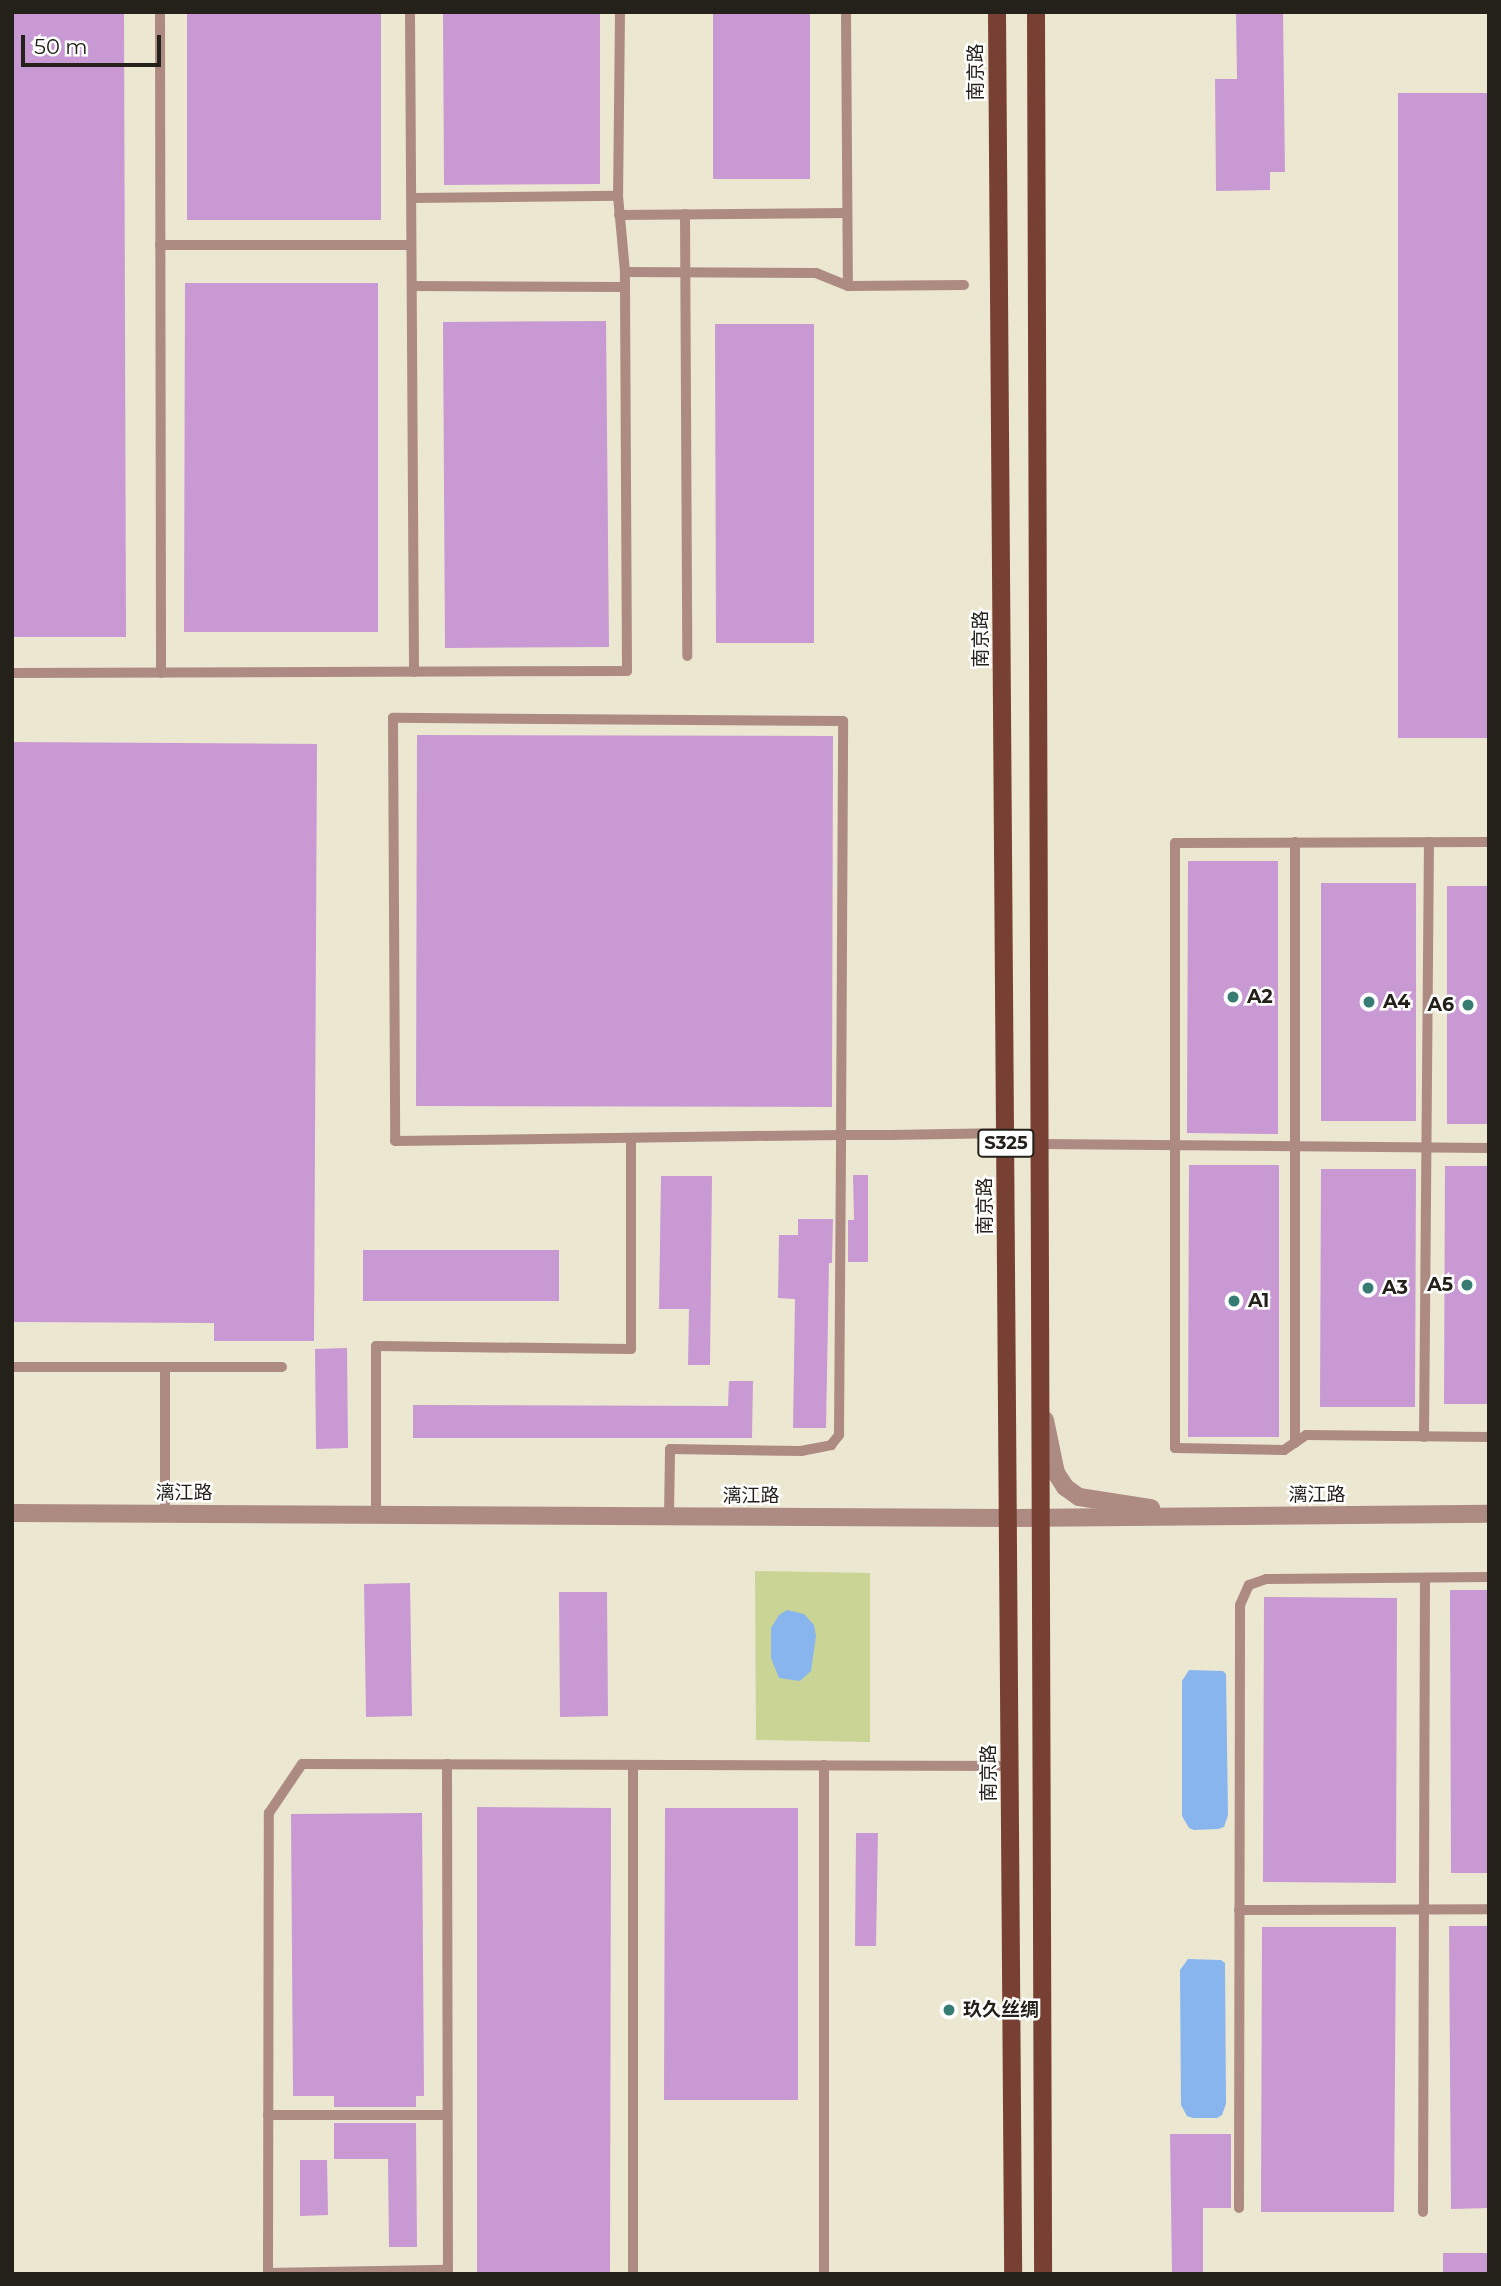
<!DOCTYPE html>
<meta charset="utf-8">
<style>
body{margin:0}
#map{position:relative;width:1501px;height:2286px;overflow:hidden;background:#ece7d1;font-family:Montserrat,"Noto Sans SC",sans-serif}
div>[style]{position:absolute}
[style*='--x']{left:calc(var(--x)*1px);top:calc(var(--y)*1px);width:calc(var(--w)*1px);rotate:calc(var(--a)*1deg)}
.green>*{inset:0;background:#cad495}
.water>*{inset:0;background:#89b5ef}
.building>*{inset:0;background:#c899d3}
.service>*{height:10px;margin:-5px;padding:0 5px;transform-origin:5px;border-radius:5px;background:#ad8b83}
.tertiary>*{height:18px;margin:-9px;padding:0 9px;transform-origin:9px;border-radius:9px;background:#ad8b83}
.primary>*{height:18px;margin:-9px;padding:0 9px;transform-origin:9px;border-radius:9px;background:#784032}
.dots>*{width:19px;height:19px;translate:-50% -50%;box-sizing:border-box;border:4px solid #fff;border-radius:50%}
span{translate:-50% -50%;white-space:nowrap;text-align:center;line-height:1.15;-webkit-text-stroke:5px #fff;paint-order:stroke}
.shield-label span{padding:2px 5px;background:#fff;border:2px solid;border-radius:5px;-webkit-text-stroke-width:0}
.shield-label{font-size:18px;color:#232119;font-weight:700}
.street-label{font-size:19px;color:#232119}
.poi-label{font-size:19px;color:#232119;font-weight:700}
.left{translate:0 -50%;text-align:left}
.right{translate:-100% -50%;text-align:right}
.frame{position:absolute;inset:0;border:14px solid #232119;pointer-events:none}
.scale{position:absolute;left:21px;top:35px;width:140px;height:32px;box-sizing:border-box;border:4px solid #232119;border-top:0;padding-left:9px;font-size:21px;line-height:24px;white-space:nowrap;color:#232119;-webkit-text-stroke:5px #fff;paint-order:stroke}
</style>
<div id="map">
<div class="green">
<i style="clip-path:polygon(755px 1571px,870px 1573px,870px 1742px,756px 1740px)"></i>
</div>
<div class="water">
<i style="clip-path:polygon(787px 1610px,804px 1614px,814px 1625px,816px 1636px,811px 1671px,800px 1681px,779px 1678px,771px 1658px,771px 1628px,779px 1615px)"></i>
<i style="clip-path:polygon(1189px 1670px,1223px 1671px,1226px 1674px,1228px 1815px,1224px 1827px,1218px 1829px,1194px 1830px,1189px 1828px,1182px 1816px,1182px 1681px)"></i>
<i style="clip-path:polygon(1188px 1959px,1221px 1960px,1225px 1963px,1226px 2104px,1222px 2115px,1217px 2118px,1193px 2118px,1187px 2116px,1181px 2105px,1180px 1970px)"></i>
</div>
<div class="building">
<i style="clip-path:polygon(12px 12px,124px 12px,126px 637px,12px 637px)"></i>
<i style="clip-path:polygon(187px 12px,381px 12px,381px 220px,187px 220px)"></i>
<i style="clip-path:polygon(443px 12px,600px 12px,600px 184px,444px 185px)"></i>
<i style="clip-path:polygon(713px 12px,810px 12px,810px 179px,713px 179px)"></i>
<i style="clip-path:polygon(1236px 12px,1283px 12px,1285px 172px,1270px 172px,1270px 190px,1216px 191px,1215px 79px,1237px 79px)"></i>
<i style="clip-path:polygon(1398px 93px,1489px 93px,1489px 738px,1398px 738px)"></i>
<i style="clip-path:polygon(185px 283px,378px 283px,378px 632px,184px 632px)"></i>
<i style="clip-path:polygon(606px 321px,609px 647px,445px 648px,443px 322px)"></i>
<i style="clip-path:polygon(715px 324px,814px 324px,814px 643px,716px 643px)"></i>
<i style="clip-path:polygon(417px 735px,833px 736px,832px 1107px,416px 1106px)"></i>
<i style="clip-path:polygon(12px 742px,317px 744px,314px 1341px,214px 1341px,214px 1323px,12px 1322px)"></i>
<i style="clip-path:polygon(1188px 861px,1278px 861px,1278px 1134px,1187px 1133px)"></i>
<i style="clip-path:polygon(1321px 883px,1416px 883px,1416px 1121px,1321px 1121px)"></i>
<i style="clip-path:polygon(1447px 886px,1489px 886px,1489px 1124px,1447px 1124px)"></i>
<i style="clip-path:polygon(1189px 1165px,1279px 1165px,1279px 1437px,1188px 1437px)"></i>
<i style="clip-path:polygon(1445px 1166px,1489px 1166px,1489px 1404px,1444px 1404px)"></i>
<i style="clip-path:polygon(1321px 1169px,1416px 1169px,1415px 1407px,1320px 1407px)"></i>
<i style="clip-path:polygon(853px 1175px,868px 1175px,868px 1262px,848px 1262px,848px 1220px,854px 1220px)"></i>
<i style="clip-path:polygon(661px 1176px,712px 1176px,710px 1365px,688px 1365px,689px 1309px,659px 1309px)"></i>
<i style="clip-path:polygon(798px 1219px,833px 1219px,832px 1263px,829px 1263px,826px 1428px,793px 1428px,795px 1299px,778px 1298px,779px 1235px,798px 1235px)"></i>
<i style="clip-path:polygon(363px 1250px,559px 1250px,559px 1301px,363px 1301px)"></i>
<i style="clip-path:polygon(347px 1348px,348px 1448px,316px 1449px,315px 1349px)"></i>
<i style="clip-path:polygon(729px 1381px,753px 1381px,752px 1438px,413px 1438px,413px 1405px,728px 1406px)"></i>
<i style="clip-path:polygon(410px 1583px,412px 1716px,366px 1717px,364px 1584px)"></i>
<i style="clip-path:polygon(1450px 1590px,1489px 1590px,1489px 1873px,1451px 1873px)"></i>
<i style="clip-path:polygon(559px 1592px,607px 1592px,608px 1716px,560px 1717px)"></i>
<i style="clip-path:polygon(1264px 1597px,1397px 1598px,1396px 1883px,1263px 1882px)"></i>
<i style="clip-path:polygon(477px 1807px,611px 1808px,610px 2274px,477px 2274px)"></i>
<i style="clip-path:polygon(665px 1808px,798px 1808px,798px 2100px,664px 2100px)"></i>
<i style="clip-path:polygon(422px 1813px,424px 2096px,416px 2096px,416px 2107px,334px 2107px,334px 2096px,293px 2096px,291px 1814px)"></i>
<i style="clip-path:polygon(856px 1833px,878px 1833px,876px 1946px,855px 1946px)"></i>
<i style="clip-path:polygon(1449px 1926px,1489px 1926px,1489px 2208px,1451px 2209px)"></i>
<i style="clip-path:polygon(1262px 1927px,1396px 1927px,1394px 2212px,1261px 2212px)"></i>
<i style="clip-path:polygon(334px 2123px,416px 2123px,417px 2247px,389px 2247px,388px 2159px,334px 2159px)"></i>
<i style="clip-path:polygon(1170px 2134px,1231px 2134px,1231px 2208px,1203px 2208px,1203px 2274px,1172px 2274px)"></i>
<i style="clip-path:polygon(300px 2160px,327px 2160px,328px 2215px,300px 2216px)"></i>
<i style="clip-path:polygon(1443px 2253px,1489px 2253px,1489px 2274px,1443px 2274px)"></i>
</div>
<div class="service">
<i style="--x:160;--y:12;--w:661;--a:89.91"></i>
<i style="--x:410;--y:12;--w:660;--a:89.65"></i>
<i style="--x:620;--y:12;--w:184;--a:90.6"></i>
<i style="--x:618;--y:196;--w:76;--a:84.7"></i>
<i style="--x:846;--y:12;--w:274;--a:89.6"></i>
<i style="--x:411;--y:198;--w:207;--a:-0.6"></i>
<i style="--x:685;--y:214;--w:442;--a:89.7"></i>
<i style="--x:619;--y:215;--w:228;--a:-0.5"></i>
<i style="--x:160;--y:245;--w:251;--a:0"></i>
<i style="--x:412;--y:286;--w:213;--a:0.3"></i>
<i style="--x:12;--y:673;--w:615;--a:-0.19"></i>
<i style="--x:627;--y:671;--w:399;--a:-90.3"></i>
<i style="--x:625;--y:272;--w:191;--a:0.3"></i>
<i style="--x:816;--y:273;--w:35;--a:22"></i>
<i style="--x:848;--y:286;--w:116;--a:-0.5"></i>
<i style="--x:1295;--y:842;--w:601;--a:90"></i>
<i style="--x:1489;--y:842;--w:314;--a:179.8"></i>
<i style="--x:1175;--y:843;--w:605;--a:90"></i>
<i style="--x:1175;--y:1448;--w:109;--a:1.1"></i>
<i style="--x:1284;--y:1450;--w:27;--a:-34"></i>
<i style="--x:1306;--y:1435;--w:183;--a:0.6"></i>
<i style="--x:1041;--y:1144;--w:448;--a:0.5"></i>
<i style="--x:12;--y:1367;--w:270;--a:0"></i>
<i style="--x:165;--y:1367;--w:147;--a:90"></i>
<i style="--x:1424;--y:1437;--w:595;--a:-89.52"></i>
<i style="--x:376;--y:1515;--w:169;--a:-90"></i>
<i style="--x:376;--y:1346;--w:255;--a:0.7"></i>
<i style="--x:631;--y:1349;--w:211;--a:-90"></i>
<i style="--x:669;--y:1516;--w:67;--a:-89.1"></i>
<i style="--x:670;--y:1449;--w:131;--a:0.9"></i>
<i style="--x:801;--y:1451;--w:31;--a:-11"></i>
<i style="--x:831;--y:1445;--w:13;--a:-51"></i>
<i style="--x:839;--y:1435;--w:300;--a:-89.6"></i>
<i style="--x:841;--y:1135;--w:414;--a:-89.7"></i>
<i style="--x:843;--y:721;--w:450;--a:-179.6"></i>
<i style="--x:393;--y:718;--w:423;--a:89.7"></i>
<i style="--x:395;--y:1141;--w:357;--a:-0.8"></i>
<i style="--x:752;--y:1136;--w:89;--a:-0.6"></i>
<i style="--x:841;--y:1135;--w:49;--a:0"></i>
<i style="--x:890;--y:1135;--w:116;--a:-1"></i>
<i style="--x:447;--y:1764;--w:510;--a:89.89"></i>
<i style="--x:824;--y:1765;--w:509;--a:90"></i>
<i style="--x:1239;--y:1910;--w:250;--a:-0.2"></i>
<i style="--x:268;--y:2115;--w:179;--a:0"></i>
<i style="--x:1239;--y:2208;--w:603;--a:-89.9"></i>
<i style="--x:1240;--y:1605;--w:22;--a:-66"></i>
<i style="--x:1249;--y:1585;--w:18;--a:-19"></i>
<i style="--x:1266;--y:1579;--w:223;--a:-0.5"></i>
<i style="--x:1423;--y:2212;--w:634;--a:-89.82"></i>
<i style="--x:268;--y:2273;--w:180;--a:-1"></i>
<i style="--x:268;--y:2274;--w:461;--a:-89.9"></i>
<i style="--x:269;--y:1813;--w:59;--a:-56"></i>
<i style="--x:302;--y:1764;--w:708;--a:0.16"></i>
<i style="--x:633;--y:2274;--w:509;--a:-90"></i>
</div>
<div class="tertiary">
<i style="--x:1045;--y:1420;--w:54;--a:78.3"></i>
<i style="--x:1056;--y:1473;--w:17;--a:57"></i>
<i style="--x:1065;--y:1487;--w:17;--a:36"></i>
<i style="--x:1079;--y:1497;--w:73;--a:8.7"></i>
<i style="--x:12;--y:1513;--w:997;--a:0.29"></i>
<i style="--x:1009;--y:1518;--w:480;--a:-0.5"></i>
</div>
<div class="primary">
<i style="--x:997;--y:12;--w:2262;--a:89.59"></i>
<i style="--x:1036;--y:12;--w:2262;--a:89.82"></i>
</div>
<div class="dots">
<i style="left:1233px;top:997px;background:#367c73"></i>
<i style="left:1369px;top:1002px;background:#367c73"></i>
<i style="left:1468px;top:1005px;background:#367c73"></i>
<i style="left:1467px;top:1285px;background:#367c73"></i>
<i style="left:1368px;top:1288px;background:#367c73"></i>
<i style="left:1234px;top:1301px;background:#367c73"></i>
<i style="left:949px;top:2010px;background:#367c73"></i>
</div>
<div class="shield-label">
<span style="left:1006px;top:1143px">S325</span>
</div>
<div class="street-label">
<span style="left:976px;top:72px;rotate:-90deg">南京路</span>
<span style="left:981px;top:639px;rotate:-90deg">南京路</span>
<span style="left:985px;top:1206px;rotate:-90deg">南京路</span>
<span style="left:184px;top:1493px">漓江路</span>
<span style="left:1317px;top:1495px">漓江路</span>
<span style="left:751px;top:1496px">漓江路</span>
<span style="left:989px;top:1773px;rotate:-90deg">南京路</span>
</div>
<div class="poi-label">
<span class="left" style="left:1247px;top:997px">A2</span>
<span class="left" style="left:1383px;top:1002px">A4</span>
<span class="right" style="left:1454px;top:1005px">A6</span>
<span class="right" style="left:1453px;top:1285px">A5</span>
<span class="left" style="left:1382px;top:1288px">A3</span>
<span class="left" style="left:1248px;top:1301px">A1</span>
<span class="left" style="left:963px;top:2010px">玖久丝绸</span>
</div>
<div class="frame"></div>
<div class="scale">50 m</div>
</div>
